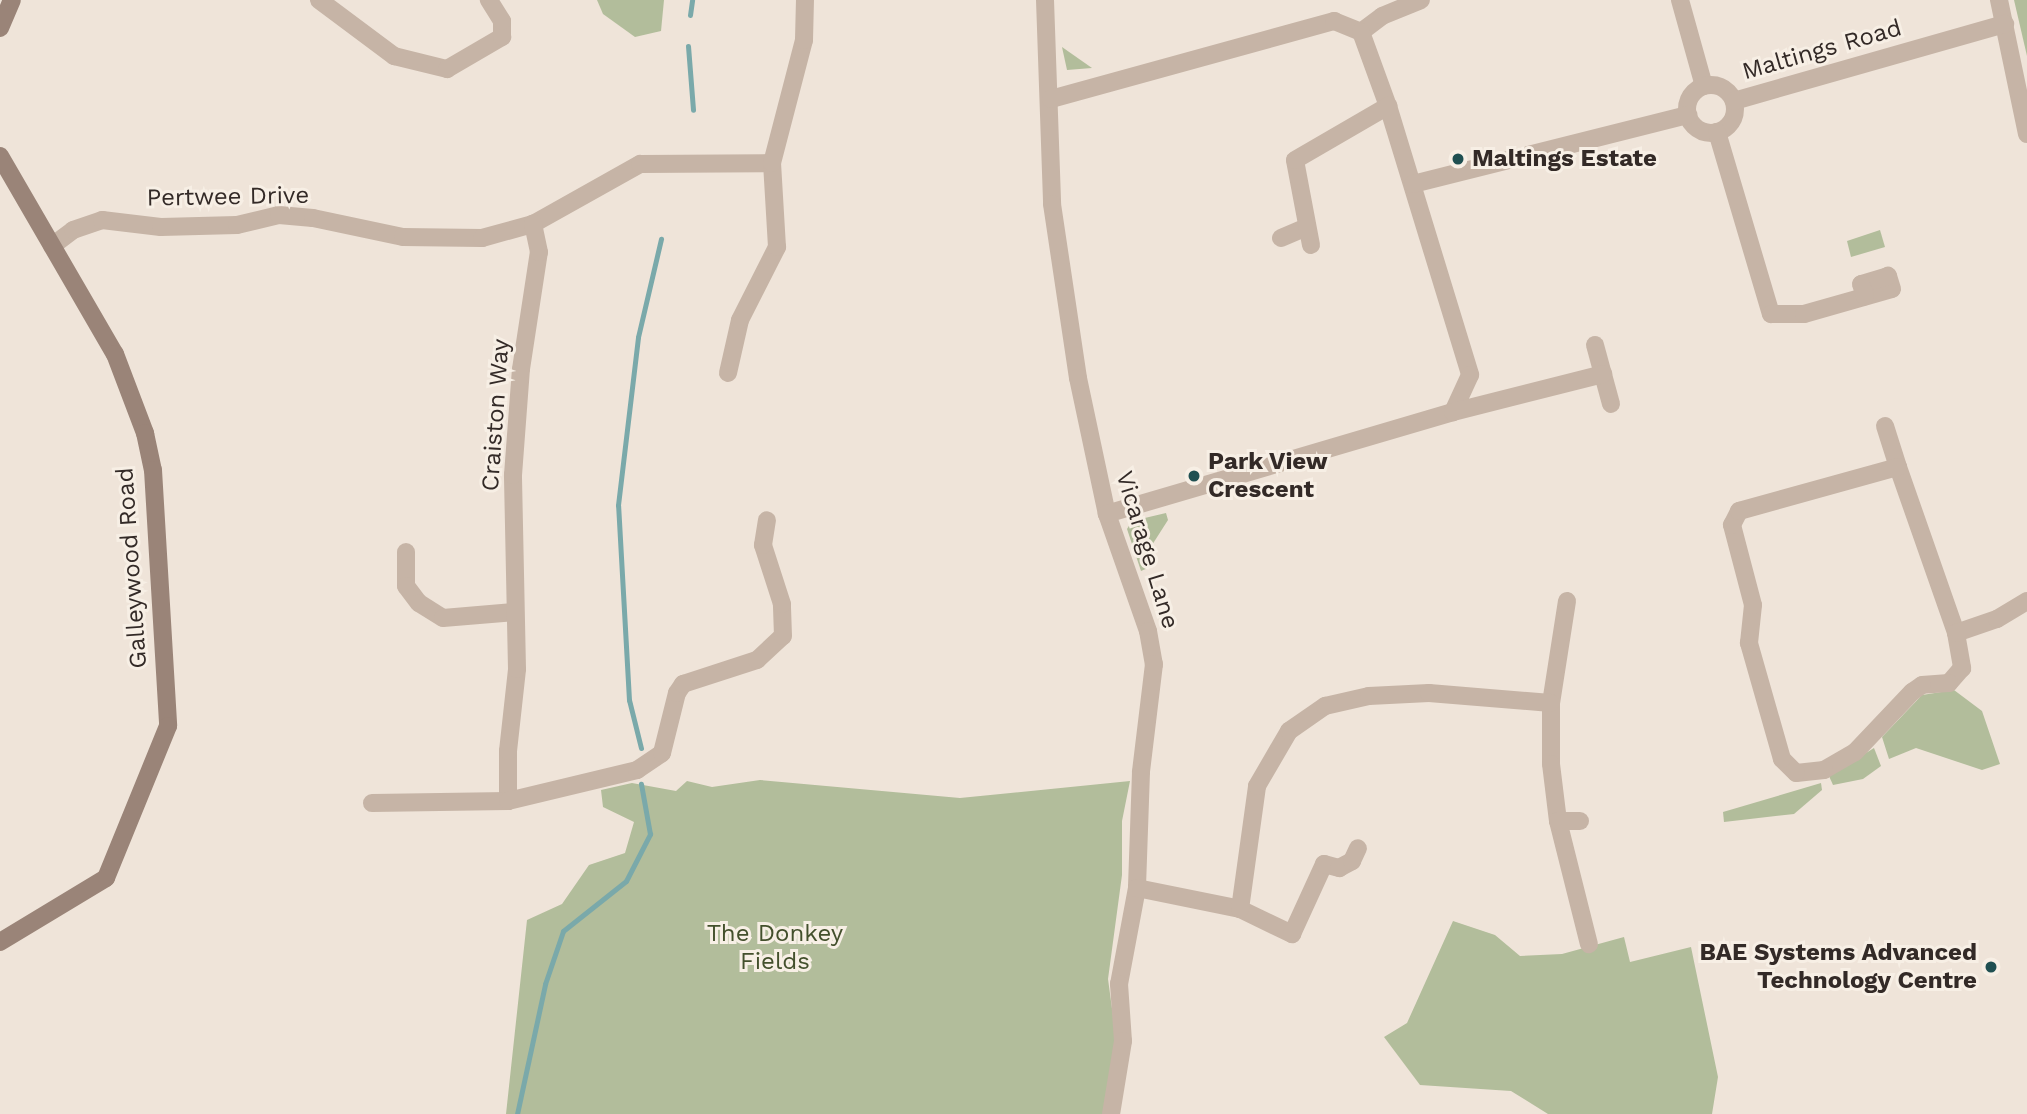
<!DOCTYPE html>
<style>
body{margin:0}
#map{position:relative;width:2027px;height:1114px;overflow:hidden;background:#efe4d9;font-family:"Work Sans",sans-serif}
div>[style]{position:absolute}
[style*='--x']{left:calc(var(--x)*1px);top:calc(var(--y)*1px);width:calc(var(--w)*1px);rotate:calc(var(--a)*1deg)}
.green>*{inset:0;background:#b2bd9b}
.stream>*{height:5px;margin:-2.5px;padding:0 2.5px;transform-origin:2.5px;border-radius:2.5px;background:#7aa9aa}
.street>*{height:18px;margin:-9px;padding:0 9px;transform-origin:9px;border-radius:9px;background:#c6b4a6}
.street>.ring{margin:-9px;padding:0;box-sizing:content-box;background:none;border:18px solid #c6b4a6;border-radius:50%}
.secondary>*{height:18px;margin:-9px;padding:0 9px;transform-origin:9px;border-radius:9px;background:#9a8478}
.dots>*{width:19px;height:19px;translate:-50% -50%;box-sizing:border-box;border:4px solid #f7efe5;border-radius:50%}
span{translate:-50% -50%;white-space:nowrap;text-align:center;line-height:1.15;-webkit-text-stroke:6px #f7efe5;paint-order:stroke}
.street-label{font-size:24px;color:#332a27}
.poi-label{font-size:24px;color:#332a27;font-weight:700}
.left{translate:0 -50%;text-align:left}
.right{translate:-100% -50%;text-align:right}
.park-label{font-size:24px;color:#43502c}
</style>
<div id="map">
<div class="green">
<i style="clip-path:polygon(597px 0,664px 0,661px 31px,635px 37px,603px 14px)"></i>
<i style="clip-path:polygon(2014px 0,2027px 0,2027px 56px)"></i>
<i style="clip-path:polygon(1062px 47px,1092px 68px,1067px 70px)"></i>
<i style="clip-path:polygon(1880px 230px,1885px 247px,1851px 257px,1847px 241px)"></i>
<i style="clip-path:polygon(1166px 513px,1168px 520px,1145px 556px,1148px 568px,1141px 571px,1127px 529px,1132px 521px)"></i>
<i style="clip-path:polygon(1954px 690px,1982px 711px,2000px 764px,1982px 770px,1916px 748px,1889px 759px,1882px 737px,1922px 695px)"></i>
<i style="clip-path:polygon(1874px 748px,1881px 766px,1863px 779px,1833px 785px,1829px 776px)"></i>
<i style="clip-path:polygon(760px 780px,960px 798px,1130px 781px,1122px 821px,1122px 875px,1108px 979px,1116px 1038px,1103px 1114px,506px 1114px,527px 920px,562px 904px,589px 865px,625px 853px,634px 822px,603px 807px,601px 790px,632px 783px,676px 791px,687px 781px,712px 787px)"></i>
<i style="clip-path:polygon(1821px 783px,1822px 790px,1794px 814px,1724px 822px,1723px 812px)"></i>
<i style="clip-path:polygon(1453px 921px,1495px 935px,1520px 956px,1562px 954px,1624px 937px,1630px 962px,1691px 947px,1718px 1077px,1712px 1114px,1548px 1114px,1511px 1091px,1420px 1085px,1384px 1037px,1407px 1023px)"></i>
</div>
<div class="stream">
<i style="--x:690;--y:15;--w:15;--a:-82"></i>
<i style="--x:688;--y:46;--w:64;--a:85.5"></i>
<i style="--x:641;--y:748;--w:49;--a:-104"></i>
<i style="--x:629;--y:700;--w:195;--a:-93.2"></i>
<i style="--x:618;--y:505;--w:169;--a:-83.2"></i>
<i style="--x:638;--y:337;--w:101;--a:-76.8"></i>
<i style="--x:517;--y:1114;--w:133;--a:-77.8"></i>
<i style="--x:545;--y:984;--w:56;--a:-71.2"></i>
<i style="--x:563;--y:931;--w:80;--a:-38.4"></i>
<i style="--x:626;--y:881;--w:53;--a:-62.9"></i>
<i style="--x:650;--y:834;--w:51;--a:-100.2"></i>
</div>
<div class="street">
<i style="--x:319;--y:0;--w:94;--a:36.7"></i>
<i style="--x:394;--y:56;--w:55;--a:13.8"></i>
<i style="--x:447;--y:69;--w:64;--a:-30.2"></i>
<i style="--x:502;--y:37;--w:16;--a:-90"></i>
<i style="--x:502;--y:21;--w:25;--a:-122"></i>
<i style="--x:1045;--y:0;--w:204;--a:88"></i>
<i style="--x:1052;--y:204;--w:176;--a:81.5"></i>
<i style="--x:1078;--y:378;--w:139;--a:78"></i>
<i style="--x:1107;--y:514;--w:124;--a:70.7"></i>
<i style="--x:1148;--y:631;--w:34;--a:80"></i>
<i style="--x:1154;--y:664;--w:109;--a:96.9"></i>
<i style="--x:1141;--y:772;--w:116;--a:92"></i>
<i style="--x:1137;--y:888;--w:98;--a:100.6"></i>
<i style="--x:1119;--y:984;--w:57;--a:86"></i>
<i style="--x:1123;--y:1041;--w:74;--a:99.3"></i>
<i style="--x:1680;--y:0;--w:89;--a:74.4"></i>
<i style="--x:1999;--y:0;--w:137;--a:78.2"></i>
<i style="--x:1361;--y:32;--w:26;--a:-37"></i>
<i style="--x:1382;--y:16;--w:42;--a:-22.3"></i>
<i class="ring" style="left:1687px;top:85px;width:30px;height:30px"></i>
<i style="--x:1051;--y:99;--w:294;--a:-15.4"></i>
<i style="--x:1334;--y:21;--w:29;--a:22"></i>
<i style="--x:1361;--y:32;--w:79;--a:70"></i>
<i style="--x:1388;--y:106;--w:281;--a:73"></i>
<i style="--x:1470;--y:375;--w:41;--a:114.7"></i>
<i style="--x:1453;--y:412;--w:361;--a:163.6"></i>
<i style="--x:1734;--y:101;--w:282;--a:-15.9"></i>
<i style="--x:1717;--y:132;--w:190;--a:73.5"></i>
<i style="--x:1771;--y:314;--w:33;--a:0"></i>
<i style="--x:1804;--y:314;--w:91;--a:-15.9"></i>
<i style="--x:1892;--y:289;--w:14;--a:-107"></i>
<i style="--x:1888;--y:276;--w:28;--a:163"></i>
<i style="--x:1861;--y:284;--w:13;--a:72"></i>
<i style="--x:1413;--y:184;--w:284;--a:-14.1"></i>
<i style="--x:1281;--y:238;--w:28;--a:-23"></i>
<i style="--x:1311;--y:245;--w:86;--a:-100.7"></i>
<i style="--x:1295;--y:160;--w:108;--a:-30.1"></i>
<i style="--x:52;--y:246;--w:26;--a:-37"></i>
<i style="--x:73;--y:230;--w:31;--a:-19"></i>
<i style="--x:102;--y:220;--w:59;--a:6.8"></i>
<i style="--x:161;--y:227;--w:76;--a:-1.5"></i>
<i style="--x:237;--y:225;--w:43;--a:-13.4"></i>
<i style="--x:279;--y:215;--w:34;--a:5"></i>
<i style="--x:313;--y:218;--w:92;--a:11.9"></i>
<i style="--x:403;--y:237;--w:79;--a:0.7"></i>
<i style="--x:482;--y:238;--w:53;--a:-15.4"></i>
<i style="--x:533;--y:224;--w:123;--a:-29.3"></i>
<i style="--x:640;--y:164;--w:132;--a:-0.4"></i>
<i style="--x:1595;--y:345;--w:61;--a:74.8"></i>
<i style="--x:728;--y:373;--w:54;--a:-77.2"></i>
<i style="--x:740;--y:320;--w:82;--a:-63.1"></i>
<i style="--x:777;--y:247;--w:84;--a:-93.4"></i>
<i style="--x:772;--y:163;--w:127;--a:-75.4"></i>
<i style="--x:804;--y:40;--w:40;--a:-88.6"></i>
<i style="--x:1453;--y:412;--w:155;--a:-14.2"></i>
<i style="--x:1885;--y:426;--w:43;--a:72.4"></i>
<i style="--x:1898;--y:467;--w:176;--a:70.7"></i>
<i style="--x:1956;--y:633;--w:36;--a:80"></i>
<i style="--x:1962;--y:668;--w:20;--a:131"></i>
<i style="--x:1949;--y:683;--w:27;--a:176"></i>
<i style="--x:1922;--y:685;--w:12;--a:145"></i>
<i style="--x:1912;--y:692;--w:83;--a:133.5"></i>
<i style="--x:1855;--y:752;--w:36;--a:150"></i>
<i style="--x:1824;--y:770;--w:28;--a:174"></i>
<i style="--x:1796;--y:773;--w:20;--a:-135"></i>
<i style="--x:1782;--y:759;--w:121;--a:-105.9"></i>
<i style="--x:1749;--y:643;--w:38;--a:-84"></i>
<i style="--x:1753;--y:605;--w:83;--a:-104.7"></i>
<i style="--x:1732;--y:525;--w:16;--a:-63"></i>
<i style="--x:1739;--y:511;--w:165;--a:-15.5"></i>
<i style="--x:406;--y:552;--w:34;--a:90"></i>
<i style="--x:406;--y:586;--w:21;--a:53"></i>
<i style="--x:419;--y:603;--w:28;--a:32"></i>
<i style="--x:443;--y:618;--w:71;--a:-4.8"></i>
<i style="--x:1567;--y:601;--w:103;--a:98.9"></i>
<i style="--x:1551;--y:703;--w:61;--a:90"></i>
<i style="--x:1551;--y:764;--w:57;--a:83"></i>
<i style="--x:1558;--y:821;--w:127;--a:75.9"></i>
<i style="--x:1956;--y:633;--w:43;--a:-18.9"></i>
<i style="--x:1997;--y:619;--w:35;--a:-31"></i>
<i style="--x:508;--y:801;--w:50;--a:-90"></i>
<i style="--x:508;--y:751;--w:82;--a:-83.7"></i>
<i style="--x:517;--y:669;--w:194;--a:-91.2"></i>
<i style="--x:513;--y:475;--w:106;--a:-85.7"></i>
<i style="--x:521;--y:369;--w:118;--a:-81.3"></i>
<i style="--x:539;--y:252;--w:29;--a:-102"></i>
<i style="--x:372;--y:803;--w:136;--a:-0.8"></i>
<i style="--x:508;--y:801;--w:133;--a:-13.5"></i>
<i style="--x:637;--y:770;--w:30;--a:-34"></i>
<i style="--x:662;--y:753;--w:62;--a:-76"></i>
<i style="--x:677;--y:693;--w:11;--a:-56"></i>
<i style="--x:683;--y:684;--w:78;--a:-18"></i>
<i style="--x:757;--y:660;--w:35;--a:-43"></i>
<i style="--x:783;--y:636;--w:32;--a:-92"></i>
<i style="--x:782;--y:604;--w:62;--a:-107.9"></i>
<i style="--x:763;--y:545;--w:25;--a:-81"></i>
<i style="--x:1558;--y:821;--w:22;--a:0"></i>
<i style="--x:1137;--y:888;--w:105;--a:11.5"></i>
<i style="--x:1240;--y:909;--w:58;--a:25.7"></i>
<i style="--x:1292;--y:934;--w:77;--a:-65.4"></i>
<i style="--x:1324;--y:864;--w:16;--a:15"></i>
<i style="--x:1339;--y:868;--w:15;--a:-28"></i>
<i style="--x:1352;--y:861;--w:14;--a:-65"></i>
<i style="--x:1240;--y:909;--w:124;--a:-82.1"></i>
<i style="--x:1257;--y:786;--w:64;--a:-59.8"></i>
<i style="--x:1289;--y:731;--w:44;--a:-34.8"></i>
<i style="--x:1325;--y:706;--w:45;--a:-12.8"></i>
<i style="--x:1369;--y:696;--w:60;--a:-2.9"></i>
<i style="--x:1429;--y:693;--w:122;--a:4.7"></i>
</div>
<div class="secondary">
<i style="--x:0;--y:28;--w:30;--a:-67"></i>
<i style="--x:0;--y:156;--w:229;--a:59.9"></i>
<i style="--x:115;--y:354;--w:85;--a:69.2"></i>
<i style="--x:145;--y:433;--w:38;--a:78"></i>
<i style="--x:153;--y:470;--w:256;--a:86.6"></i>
<i style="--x:168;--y:726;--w:164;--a:112.2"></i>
<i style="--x:106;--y:878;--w:124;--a:148.9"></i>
</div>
<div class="dots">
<i style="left:1458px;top:159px;background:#1f4f51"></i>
<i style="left:1194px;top:476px;background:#1f4f51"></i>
<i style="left:1991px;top:967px;background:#1f4f51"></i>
</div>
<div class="street-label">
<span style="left:1822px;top:50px;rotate:-16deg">Maltings Road</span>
<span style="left:228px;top:197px;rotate:-1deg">Pertwee Drive</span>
<span style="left:496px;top:415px;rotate:-86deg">Craiston Way</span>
<span style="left:1147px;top:550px;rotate:73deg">Vicarage Lane</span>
<span style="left:132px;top:568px;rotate:-94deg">Galleywood Road</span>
</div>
<div class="poi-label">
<span class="left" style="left:1472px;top:159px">Maltings Estate</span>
<span class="left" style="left:1208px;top:476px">Park View<br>Crescent</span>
<span class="right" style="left:1977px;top:967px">BAE Systems Advanced<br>Technology Centre</span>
</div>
<div class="park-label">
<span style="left:775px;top:948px">The Donkey<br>Fields</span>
</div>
</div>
